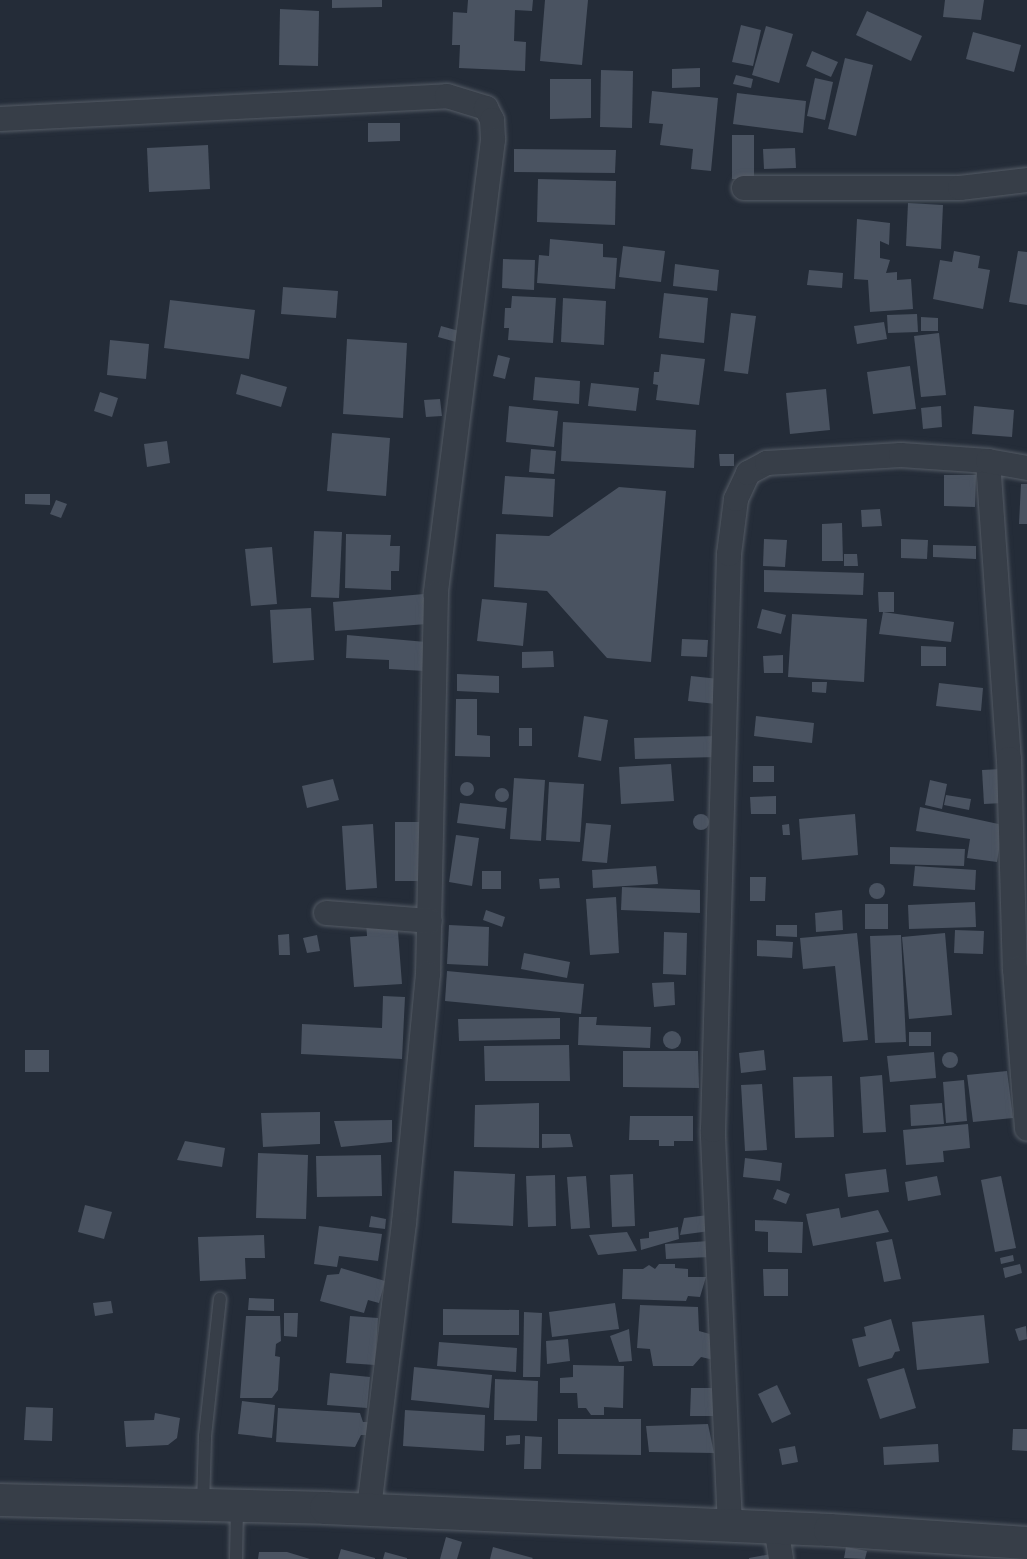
<!DOCTYPE html>
<style>
body{margin:0}
#map{position:relative;width:1027px;height:1559px;overflow:hidden;background:#242c38;font-family:Montserrat,sans-serif}
div>[style]{position:absolute}
[style*='--x']{left:calc(var(--x)*1px);top:calc(var(--y)*1px);width:calc(var(--w)*1px);rotate:calc(var(--a)*1deg)}
.building>*{inset:0;background:#4a5361}
.round{border-radius:50%}
.roads{filter:drop-shadow(0 0 2px #555c66) drop-shadow(0 0 2px #555c66)}
.service>*{height:12px;margin:-6px;padding:0 6px;transform-origin:6px;border-radius:6px;background:#373e48}
.minor>*{height:24px;margin:-12px;padding:0 12px;transform-origin:12px;border-radius:12px;background:#373e48}
.tertiary>*{height:32px;margin:-16px;padding:0 16px;transform-origin:16px;border-radius:16px;background:#373e48}
span{translate:-50% -50%;white-space:nowrap;text-align:center;line-height:1.15;-webkit-text-stroke:5px #1c232d;paint-order:stroke}
</style>
<div id="map">
<div class="building">
<i style="clip-path:polygon(332px 0,382px 0,382px 7px,332px 8px)"></i>
<i style="clip-path:polygon(468px 0,533px 0,532px 11px,515px 10px,514px 41px,526px 42px,525px 71px,459px 68px,460px 45px,452px 45px,453px 12px,467px 13px)"></i>
<i style="clip-path:polygon(545px 0,588px 0,582px 65px,540px 61px)"></i>
<i style="clip-path:polygon(945px 0,984px 0,981px 20px,943px 17px)"></i>
<i style="clip-path:polygon(280px 9px,319px 11px,318px 66px,279px 65px)"></i>
<i style="clip-path:polygon(867px 11px,922px 36px,911px 61px,856px 35px)"></i>
<i style="clip-path:polygon(741px 25px,761px 30px,753px 66px,732px 62px)"></i>
<i style="clip-path:polygon(766px 26px,793px 34px,779px 83px,752px 75px)"></i>
<i style="clip-path:polygon(973px 32px,1021px 45px,1014px 72px,966px 59px)"></i>
<i style="clip-path:polygon(812px 51px,838px 62px,831px 77px,806px 66px)"></i>
<i style="clip-path:polygon(845px 58px,873px 65px,856px 136px,828px 129px)"></i>
<i style="clip-path:polygon(700px 68px,700px 87px,672px 88px,672px 69px)"></i>
<i style="clip-path:polygon(601px 70px,633px 71px,632px 128px,600px 127px)"></i>
<i style="clip-path:polygon(736px 75px,753px 79px,751px 88px,733px 84px)"></i>
<i style="clip-path:polygon(815px 78px,833px 82px,825px 120px,807px 116px)"></i>
<i style="clip-path:polygon(550px 79px,591px 79px,591px 118px,550px 119px)"></i>
<i style="clip-path:polygon(652px 91px,718px 98px,711px 171px,691px 169px,693px 149px,660px 145px,663px 124px,649px 123px)"></i>
<i style="clip-path:polygon(737px 93px,806px 101px,803px 133px,733px 124px)"></i>
<i style="clip-path:polygon(368px 123px,400px 123px,400px 141px,368px 142px)"></i>
<i style="clip-path:polygon(732px 135px,754px 135px,754px 179px,732px 179px)"></i>
<i style="clip-path:polygon(208px 145px,210px 189px,149px 192px,147px 148px)"></i>
<i style="clip-path:polygon(795px 148px,796px 168px,764px 169px,763px 149px)"></i>
<i style="clip-path:polygon(514px 149px,616px 150px,615px 173px,514px 172px)"></i>
<i style="clip-path:polygon(538px 179px,616px 181px,615px 225px,537px 222px)"></i>
<i style="clip-path:polygon(908px 203px,943px 205px,941px 249px,906px 246px)"></i>
<i style="clip-path:polygon(857px 219px,890px 223px,889px 245px,880px 241px,880px 258px,890px 260px,886px 273px,897px 272px,897px 280px,911px 279px,913px 309px,870px 312px,868px 280px,854px 279px)"></i>
<i style="clip-path:polygon(550px 239px,603px 244px,603px 257px,617px 258px,615px 289px,537px 283px,539px 255px,549px 256px)"></i>
<i style="clip-path:polygon(623px 246px,665px 251px,661px 282px,619px 277px)"></i>
<i style="clip-path:polygon(954px 251px,980px 256px,978px 268px,990px 270px,983px 309px,933px 299px,940px 260px,952px 262px)"></i>
<i style="clip-path:polygon(1018px 251px,1027px 252px,1027px 305px,1009px 302px)"></i>
<i style="clip-path:polygon(503px 259px,535px 260px,534px 290px,502px 288px)"></i>
<i style="clip-path:polygon(675px 264px,719px 270px,717px 291px,673px 286px)"></i>
<i style="clip-path:polygon(809px 270px,843px 273px,842px 288px,807px 285px)"></i>
<i style="clip-path:polygon(283px 287px,338px 291px,336px 318px,281px 314px)"></i>
<i style="clip-path:polygon(664px 293px,708px 298px,704px 343px,659px 338px)"></i>
<i style="clip-path:polygon(512px 296px,556px 298px,553px 343px,508px 340px,509px 328px,504px 328px,505px 308px,511px 308px)"></i>
<i style="clip-path:polygon(563px 298px,606px 301px,604px 345px,561px 342px)"></i>
<i style="clip-path:polygon(170px 300px,255px 310px,249px 359px,164px 348px)"></i>
<i style="clip-path:polygon(731px 313px,756px 316px,748px 374px,724px 371px)"></i>
<i style="clip-path:polygon(917px 314px,918px 332px,888px 333px,887px 315px)"></i>
<i style="clip-path:polygon(921px 317px,938px 318px,938px 331px,921px 331px)"></i>
<i style="clip-path:polygon(884px 322px,887px 339px,857px 344px,854px 326px)"></i>
<i style="clip-path:polygon(441px 326px,459px 331px,456px 342px,438px 337px)"></i>
<i style="clip-path:polygon(939px 333px,946px 395px,921px 397px,914px 336px)"></i>
<i style="clip-path:polygon(347px 339px,407px 343px,403px 418px,343px 414px)"></i>
<i style="clip-path:polygon(110px 340px,149px 344px,146px 379px,107px 375px)"></i>
<i style="clip-path:polygon(661px 354px,705px 359px,699px 405px,656px 400px,658px 385px,653px 384px,654px 372px,659px 372px)"></i>
<i style="clip-path:polygon(498px 355px,510px 358px,505px 379px,493px 376px)"></i>
<i style="clip-path:polygon(910px 366px,916px 409px,873px 414px,867px 372px)"></i>
<i style="clip-path:polygon(241px 374px,287px 387px,281px 407px,236px 394px)"></i>
<i style="clip-path:polygon(535px 377px,580px 381px,579px 404px,533px 400px)"></i>
<i style="clip-path:polygon(591px 383px,639px 388px,636px 411px,588px 406px)"></i>
<i style="clip-path:polygon(826px 389px,830px 430px,790px 434px,786px 393px)"></i>
<i style="clip-path:polygon(100px 392px,118px 398px,112px 417px,94px 411px)"></i>
<i style="clip-path:polygon(440px 399px,442px 416px,426px 417px,424px 400px)"></i>
<i style="clip-path:polygon(509px 406px,558px 411px,554px 447px,506px 442px)"></i>
<i style="clip-path:polygon(941px 406px,942px 427px,923px 429px,921px 408px)"></i>
<i style="clip-path:polygon(974px 406px,1014px 410px,1012px 437px,972px 434px)"></i>
<i style="clip-path:polygon(563px 422px,696px 430px,694px 468px,561px 461px)"></i>
<i style="clip-path:polygon(332px 433px,390px 438px,386px 496px,327px 491px)"></i>
<i style="clip-path:polygon(167px 441px,170px 463px,147px 467px,144px 444px)"></i>
<i style="clip-path:polygon(531px 449px,556px 451px,554px 474px,529px 472px)"></i>
<i style="clip-path:polygon(719px 454px,734px 454px,734px 466px,720px 466px)"></i>
<i style="clip-path:polygon(944px 475px,976px 475px,975px 507px,944px 506px)"></i>
<i style="clip-path:polygon(505px 476px,555px 479px,553px 517px,502px 514px)"></i>
<i style="clip-path:polygon(1021px 484px,1027px 484px,1027px 524px,1019px 524px)"></i>
<i style="clip-path:polygon(619px 487px,666px 491px,651px 662px,607px 658px,547px 591px,494px 587px,496px 534px,549px 536px)"></i>
<i style="clip-path:polygon(25px 494px,50px 494px,50px 505px,25px 504px)"></i>
<i style="clip-path:polygon(56px 500px,67px 504px,61px 518px,50px 514px)"></i>
<i style="clip-path:polygon(880px 509px,882px 526px,862px 527px,861px 510px)"></i>
<i style="clip-path:polygon(842px 523px,843px 561px,822px 561px,822px 524px)"></i>
<i style="clip-path:polygon(314px 531px,342px 532px,339px 598px,311px 597px)"></i>
<i style="clip-path:polygon(346px 534px,391px 535px,390px 546px,400px 546px,399px 571px,391px 571px,391px 590px,345px 588px)"></i>
<i style="clip-path:polygon(764px 539px,787px 540px,785px 567px,763px 566px)"></i>
<i style="clip-path:polygon(901px 539px,928px 540px,927px 559px,901px 558px)"></i>
<i style="clip-path:polygon(933px 545px,976px 546px,976px 559px,933px 557px)"></i>
<i style="clip-path:polygon(272px 547px,277px 604px,251px 606px,245px 549px)"></i>
<i style="clip-path:polygon(844px 554px,857px 554px,858px 566px,844px 566px)"></i>
<i style="clip-path:polygon(764px 570px,864px 573px,863px 595px,764px 592px)"></i>
<i style="clip-path:polygon(878px 592px,894px 592px,894px 612px,879px 612px)"></i>
<i style="clip-path:polygon(424px 594px,427px 624px,335px 631px,333px 602px)"></i>
<i style="clip-path:polygon(482px 599px,527px 603px,523px 646px,477px 641px)"></i>
<i style="clip-path:polygon(311px 608px,314px 660px,273px 663px,270px 610px)"></i>
<i style="clip-path:polygon(762px 609px,786px 615px,781px 634px,757px 628px)"></i>
<i style="clip-path:polygon(883px 612px,954px 622px,951px 642px,879px 634px)"></i>
<i style="clip-path:polygon(792px 614px,867px 619px,864px 682px,788px 677px)"></i>
<i style="clip-path:polygon(347px 635px,426px 642px,425px 671px,389px 669px,389px 660px,346px 658px)"></i>
<i style="clip-path:polygon(682px 639px,708px 640px,707px 657px,681px 656px)"></i>
<i style="clip-path:polygon(921px 646px,946px 647px,946px 666px,921px 666px)"></i>
<i style="clip-path:polygon(553px 651px,554px 667px,522px 668px,522px 652px)"></i>
<i style="clip-path:polygon(783px 655px,783px 673px,764px 673px,763px 656px)"></i>
<i style="clip-path:polygon(457px 674px,499px 676px,499px 693px,457px 691px)"></i>
<i style="clip-path:polygon(691px 676px,719px 679px,716px 704px,688px 701px)"></i>
<i style="clip-path:polygon(812px 682px,827px 682px,826px 693px,812px 692px)"></i>
<i style="clip-path:polygon(939px 683px,983px 688px,981px 711px,936px 706px)"></i>
<i style="clip-path:polygon(456px 699px,477px 699px,477px 735px,490px 736px,490px 757px,455px 756px)"></i>
<i style="clip-path:polygon(584px 716px,608px 720px,601px 761px,578px 757px)"></i>
<i style="clip-path:polygon(756px 716px,814px 723px,812px 743px,754px 736px)"></i>
<i style="clip-path:polygon(519px 728px,532px 728px,532px 746px,519px 746px)"></i>
<i style="clip-path:polygon(717px 736px,718px 757px,635px 759px,634px 738px)"></i>
<i style="clip-path:polygon(671px 764px,674px 801px,621px 804px,619px 767px)"></i>
<i style="clip-path:polygon(753px 766px,774px 766px,774px 782px,753px 782px)"></i>
<i style="clip-path:polygon(1001px 769px,1003px 803px,984px 804px,982px 770px)"></i>
<i style="clip-path:polygon(514px 778px,545px 780px,541px 841px,510px 839px)"></i>
<i style="clip-path:polygon(333px 779px,339px 800px,307px 808px,302px 786px)"></i>
<i style="clip-path:polygon(930px 780px,947px 784px,942px 809px,925px 805px)"></i>
<i class="round" style="left:460px;top:782px;width:14px;height:14px"></i>
<i style="clip-path:polygon(549px 782px,584px 784px,580px 842px,546px 840px)"></i>
<i class="round" style="left:495px;top:788px;width:14px;height:14px"></i>
<i style="clip-path:polygon(946px 795px,971px 799px,969px 810px,944px 805px)"></i>
<i style="clip-path:polygon(776px 796px,776px 814px,751px 814px,750px 797px)"></i>
<i style="clip-path:polygon(460px 803px,507px 808px,505px 829px,457px 823px)"></i>
<i style="clip-path:polygon(920px 807px,1003px 825px,997px 862px,967px 858px,970px 839px,916px 831px)"></i>
<i style="clip-path:polygon(855px 814px,858px 855px,802px 860px,799px 819px)"></i>
<i class="round" style="left:693px;top:814px;width:16px;height:16px"></i>
<i style="clip-path:polygon(395px 822px,421px 822px,421px 881px,395px 881px)"></i>
<i style="clip-path:polygon(586px 823px,611px 825px,607px 863px,582px 861px)"></i>
<i style="clip-path:polygon(373px 824px,377px 888px,346px 890px,342px 826px)"></i>
<i style="clip-path:polygon(789px 824px,790px 835px,783px 835px,782px 825px)"></i>
<i style="clip-path:polygon(456px 835px,479px 838px,472px 886px,449px 882px)"></i>
<i style="clip-path:polygon(890px 847px,965px 849px,964px 866px,890px 864px)"></i>
<i style="clip-path:polygon(656px 866px,658px 884px,593px 888px,592px 870px)"></i>
<i style="clip-path:polygon(915px 866px,976px 870px,975px 890px,913px 886px)"></i>
<i style="clip-path:polygon(482px 871px,501px 871px,501px 889px,482px 889px)"></i>
<i style="clip-path:polygon(750px 877px,766px 877px,765px 901px,750px 901px)"></i>
<i style="clip-path:polygon(559px 878px,560px 888px,540px 889px,539px 879px)"></i>
<i class="round" style="left:869px;top:883px;width:16px;height:16px"></i>
<i style="clip-path:polygon(622px 887px,700px 890px,700px 913px,621px 910px)"></i>
<i style="clip-path:polygon(616px 897px,619px 953px,590px 955px,586px 899px)"></i>
<i style="clip-path:polygon(975px 902px,976px 927px,909px 929px,908px 905px)"></i>
<i style="clip-path:polygon(865px 904px,888px 904px,888px 929px,865px 929px)"></i>
<i style="clip-path:polygon(486px 910px,505px 917px,502px 927px,483px 920px)"></i>
<i style="clip-path:polygon(842px 910px,843px 930px,816px 932px,815px 913px)"></i>
<i style="clip-path:polygon(397px 919px,402px 984px,354px 987px,350px 937px,367px 936px,366px 921px)"></i>
<i style="clip-path:polygon(449px 925px,489px 927px,488px 966px,447px 964px)"></i>
<i style="clip-path:polygon(776px 925px,797px 925px,797px 937px,776px 936px)"></i>
<i style="clip-path:polygon(955px 930px,984px 931px,983px 954px,954px 953px)"></i>
<i style="clip-path:polygon(664px 932px,687px 933px,686px 975px,663px 974px)"></i>
<i style="clip-path:polygon(857px 933px,868px 1040px,843px 1042px,835px 966px,803px 969px,800px 938px)"></i>
<i style="clip-path:polygon(945px 933px,952px 1015px,909px 1019px,902px 937px)"></i>
<i style="clip-path:polygon(289px 934px,290px 955px,279px 955px,278px 935px)"></i>
<i style="clip-path:polygon(317px 935px,320px 951px,307px 953px,303px 938px)"></i>
<i style="clip-path:polygon(901px 935px,906px 1042px,875px 1043px,870px 936px)"></i>
<i style="clip-path:polygon(757px 940px,793px 942px,792px 958px,757px 956px)"></i>
<i style="clip-path:polygon(524px 953px,570px 962px,567px 978px,521px 969px)"></i>
<i style="clip-path:polygon(447px 971px,584px 984px,581px 1014px,445px 1001px)"></i>
<i style="clip-path:polygon(674px 982px,675px 1005px,654px 1007px,652px 983px)"></i>
<i style="clip-path:polygon(383px 996px,405px 997px,402px 1059px,301px 1054px,302px 1024px,382px 1028px)"></i>
<i style="clip-path:polygon(579px 1017px,597px 1017px,596px 1025px,651px 1027px,650px 1048px,578px 1045px)"></i>
<i style="clip-path:polygon(560px 1018px,560px 1039px,459px 1041px,458px 1019px)"></i>
<i class="round" style="left:663px;top:1031px;width:18px;height:18px"></i>
<i style="clip-path:polygon(909px 1032px,931px 1032px,931px 1046px,909px 1046px)"></i>
<i style="clip-path:polygon(569px 1045px,570px 1081px,485px 1081px,484px 1046px)"></i>
<i style="clip-path:polygon(25px 1050px,49px 1050px,49px 1072px,25px 1072px)"></i>
<i style="clip-path:polygon(764px 1050px,766px 1070px,741px 1073px,739px 1053px)"></i>
<i style="clip-path:polygon(623px 1051px,698px 1051px,699px 1088px,623px 1087px)"></i>
<i style="clip-path:polygon(934px 1052px,936px 1078px,890px 1082px,887px 1056px)"></i>
<i class="round" style="left:942px;top:1052px;width:16px;height:16px"></i>
<i style="clip-path:polygon(1007px 1071px,1013px 1118px,973px 1122px,967px 1075px)"></i>
<i style="clip-path:polygon(882px 1075px,886px 1132px,863px 1133px,860px 1077px)"></i>
<i style="clip-path:polygon(832px 1076px,834px 1137px,795px 1138px,793px 1077px)"></i>
<i style="clip-path:polygon(964px 1080px,967px 1121px,946px 1123px,943px 1082px)"></i>
<i style="clip-path:polygon(762px 1084px,767px 1150px,745px 1151px,741px 1085px)"></i>
<i style="clip-path:polygon(539px 1103px,539px 1148px,474px 1147px,475px 1105px)"></i>
<i style="clip-path:polygon(942px 1103px,944px 1124px,911px 1126px,910px 1105px)"></i>
<i style="clip-path:polygon(320px 1112px,320px 1144px,263px 1147px,261px 1113px)"></i>
<i style="clip-path:polygon(630px 1116px,693px 1116px,693px 1141px,674px 1141px,674px 1146px,659px 1146px,659px 1140px,629px 1140px)"></i>
<i style="clip-path:polygon(392px 1120px,392px 1142px,341px 1147px,334px 1121px)"></i>
<i style="clip-path:polygon(968px 1124px,970px 1148px,943px 1151px,944px 1162px,906px 1165px,903px 1130px)"></i>
<i style="clip-path:polygon(542px 1134px,570px 1134px,573px 1147px,542px 1148px)"></i>
<i style="clip-path:polygon(185px 1141px,225px 1148px,222px 1167px,177px 1160px)"></i>
<i style="clip-path:polygon(258px 1153px,308px 1155px,306px 1219px,256px 1218px)"></i>
<i style="clip-path:polygon(381px 1155px,382px 1196px,317px 1197px,316px 1156px)"></i>
<i style="clip-path:polygon(745px 1158px,782px 1163px,780px 1181px,743px 1177px)"></i>
<i style="clip-path:polygon(886px 1169px,889px 1192px,848px 1197px,845px 1174px)"></i>
<i style="clip-path:polygon(454px 1171px,515px 1174px,513px 1226px,452px 1223px)"></i>
<i style="clip-path:polygon(633px 1174px,635px 1226px,612px 1227px,610px 1175px)"></i>
<i style="clip-path:polygon(555px 1175px,556px 1226px,528px 1227px,526px 1176px)"></i>
<i style="clip-path:polygon(586px 1176px,590px 1228px,571px 1229px,567px 1177px)"></i>
<i style="clip-path:polygon(937px 1176px,941px 1195px,908px 1201px,905px 1182px)"></i>
<i style="clip-path:polygon(1001px 1176px,1016px 1248px,995px 1252px,981px 1180px)"></i>
<i style="clip-path:polygon(777px 1189px,790px 1194px,786px 1204px,773px 1199px)"></i>
<i style="clip-path:polygon(85px 1205px,112px 1212px,104px 1239px,78px 1232px)"></i>
<i style="clip-path:polygon(839px 1208px,841px 1218px,878px 1210px,889px 1232px,813px 1246px,806px 1214px)"></i>
<i style="clip-path:polygon(708px 1215px,710px 1231px,680px 1235px,684px 1218px)"></i>
<i style="clip-path:polygon(371px 1216px,386px 1219px,385px 1229px,369px 1227px)"></i>
<i style="clip-path:polygon(755px 1220px,803px 1222px,802px 1253px,768px 1252px,768px 1232px,755px 1231px)"></i>
<i style="clip-path:polygon(319px 1226px,382px 1234px,378px 1261px,339px 1256px,337px 1267px,314px 1264px)"></i>
<i style="clip-path:polygon(678px 1227px,679px 1239px,641px 1250px,640px 1239px,649px 1238px,649px 1232px)"></i>
<i style="clip-path:polygon(627px 1232px,637px 1251px,598px 1255px,589px 1235px)"></i>
<i style="clip-path:polygon(264px 1235px,265px 1258px,245px 1258px,246px 1279px,200px 1281px,198px 1237px)"></i>
<i style="clip-path:polygon(892px 1239px,901px 1279px,884px 1282px,876px 1242px)"></i>
<i style="clip-path:polygon(709px 1241px,710px 1257px,666px 1259px,665px 1244px)"></i>
<i style="clip-path:polygon(1013px 1255px,1014px 1261px,1001px 1264px,1000px 1258px)"></i>
<i style="clip-path:polygon(659px 1264px,675px 1264px,675px 1268px,688px 1269px,688px 1277px,706px 1277px,700px 1297px,688px 1296px,686px 1301px,622px 1299px,623px 1269px,643px 1269px,649px 1265px,655px 1269px)"></i>
<i style="clip-path:polygon(1020px 1264px,1022px 1273px,1005px 1278px,1003px 1268px)"></i>
<i style="clip-path:polygon(341px 1268px,385px 1281px,379px 1303px,368px 1300px,364px 1313px,320px 1301px,327px 1275px,339px 1274px)"></i>
<i style="clip-path:polygon(763px 1269px,788px 1269px,788px 1296px,764px 1296px)"></i>
<i style="clip-path:polygon(249px 1298px,274px 1299px,274px 1311px,248px 1310px)"></i>
<i style="clip-path:polygon(111px 1301px,113px 1313px,95px 1316px,93px 1303px)"></i>
<i style="clip-path:polygon(615px 1303px,619px 1329px,552px 1337px,549px 1312px)"></i>
<i style="clip-path:polygon(640px 1305px,698px 1307px,699px 1331px,717px 1336px,714px 1360px,701px 1357px,693px 1366px,653px 1366px,650px 1349px,637px 1348px)"></i>
<i style="clip-path:polygon(443px 1309px,519px 1310px,519px 1335px,443px 1335px)"></i>
<i style="clip-path:polygon(524px 1312px,542px 1313px,540px 1377px,523px 1377px)"></i>
<i style="clip-path:polygon(284px 1313px,298px 1313px,297px 1337px,284px 1336px)"></i>
<i style="clip-path:polygon(984px 1315px,989px 1363px,917px 1370px,912px 1322px)"></i>
<i style="clip-path:polygon(246px 1316px,280px 1316px,281px 1341px,276px 1344px,275px 1356px,280px 1357px,278px 1390px,272px 1398px,240px 1398px)"></i>
<i style="clip-path:polygon(350px 1316px,378px 1318px,375px 1365px,346px 1363px)"></i>
<i style="clip-path:polygon(891px 1319px,900px 1351px,895px 1352px,892px 1358px,859px 1367px,852px 1339px,866px 1336px,864px 1327px)"></i>
<i style="clip-path:polygon(1026px 1326px,1027px 1339px,1019px 1341px,1015px 1329px)"></i>
<i style="clip-path:polygon(629px 1329px,632px 1361px,619px 1362px,610px 1336px)"></i>
<i style="clip-path:polygon(568px 1339px,570px 1361px,547px 1364px,546px 1341px)"></i>
<i style="clip-path:polygon(439px 1342px,517px 1348px,516px 1372px,437px 1366px)"></i>
<i style="clip-path:polygon(573px 1365px,624px 1366px,623px 1408px,604px 1407px,604px 1415px,591px 1415px,586px 1408px,578px 1408px,577px 1393px,560px 1393px,560px 1378px,573px 1377px)"></i>
<i style="clip-path:polygon(414px 1367px,492px 1375px,489px 1408px,411px 1400px)"></i>
<i style="clip-path:polygon(904px 1368px,916px 1408px,880px 1419px,867px 1379px)"></i>
<i style="clip-path:polygon(330px 1373px,370px 1377px,367px 1408px,327px 1405px)"></i>
<i style="clip-path:polygon(495px 1379px,538px 1381px,537px 1421px,494px 1420px)"></i>
<i style="clip-path:polygon(777px 1385px,791px 1414px,772px 1423px,758px 1394px)"></i>
<i style="clip-path:polygon(691px 1388px,718px 1388px,717px 1416px,690px 1416px)"></i>
<i style="clip-path:polygon(242px 1401px,275px 1405px,272px 1438px,238px 1434px)"></i>
<i style="clip-path:polygon(26px 1407px,53px 1408px,52px 1441px,24px 1440px)"></i>
<i style="clip-path:polygon(278px 1408px,360px 1413px,363px 1422px,372px 1422px,372px 1435px,361px 1435px,355px 1447px,276px 1442px)"></i>
<i style="clip-path:polygon(405px 1410px,485px 1415px,484px 1451px,403px 1446px)"></i>
<i style="clip-path:polygon(155px 1413px,180px 1418px,177px 1438px,168px 1445px,126px 1447px,124px 1421px,154px 1420px)"></i>
<i style="clip-path:polygon(558px 1419px,641px 1419px,641px 1455px,558px 1454px)"></i>
<i style="clip-path:polygon(708px 1424px,714px 1453px,649px 1452px,646px 1426px)"></i>
<i style="clip-path:polygon(1013px 1429px,1027px 1429px,1027px 1451px,1012px 1450px)"></i>
<i style="clip-path:polygon(520px 1435px,520px 1444px,506px 1445px,506px 1436px)"></i>
<i style="clip-path:polygon(525px 1436px,542px 1437px,541px 1469px,524px 1469px)"></i>
<i style="clip-path:polygon(938px 1444px,939px 1462px,884px 1465px,883px 1447px)"></i>
<i style="clip-path:polygon(795px 1446px,798px 1462px,782px 1465px,779px 1449px)"></i>
<i style="clip-path:polygon(446px 1537px,462px 1542px,457px 1559px,440px 1559px)"></i>
<i style="clip-path:polygon(493px 1547px,533px 1558px,532px 1559px,490px 1559px)"></i>
<i style="clip-path:polygon(846px 1547px,867px 1551px,865px 1559px,844px 1558px)"></i>
<i style="clip-path:polygon(341px 1549px,375px 1558px,375px 1559px,338px 1559px)"></i>
<i style="clip-path:polygon(259px 1552px,287px 1552px,310px 1559px,258px 1559px)"></i>
<i style="clip-path:polygon(385px 1552px,407px 1558px,407px 1559px,383px 1559px)"></i>
<i style="clip-path:polygon(771px 1554px,773px 1559px,749px 1559px,749px 1558px)"></i>
</div>
<div class="roads">
<div class="service">
<i style="--x:203;--y:1505;--w:69;--a:-88.3"></i>
<i style="--x:205;--y:1436;--w:138;--a:-83.8"></i>
<i style="--x:236;--y:1559;--w:52;--a:-88.9"></i>
</div>
<div class="minor">
<i style="--x:0;--y:119;--w:448;--a:-2.9"></i>
<i style="--x:447;--y:96;--w:41;--a:17.1"></i>
<i style="--x:486;--y:108;--w:13;--a:63"></i>
<i style="--x:492;--y:120;--w:20;--a:87"></i>
<i style="--x:493;--y:140;--w:458;--a:97.2"></i>
<i style="--x:436;--y:594;--w:380;--a:91.2"></i>
<i style="--x:428;--y:974;--w:250;--a:95.5"></i>
<i style="--x:404;--y:1223;--w:288;--a:97"></i>
<i style="--x:744;--y:188;--w:216;--a:0"></i>
<i style="--x:960;--y:188;--w:67;--a:-6.8"></i>
<i style="--x:988;--y:461;--w:299;--a:86"></i>
<i style="--x:1009;--y:759;--w:210;--a:88.4"></i>
<i style="--x:1015;--y:969;--w:160;--a:85.7"></i>
<i style="--x:326;--y:913;--w:104;--a:4.4"></i>
<i style="--x:730;--y:1526;--w:396;--a:-92.5"></i>
<i style="--x:713;--y:1130;--w:576;--a:-88.41"></i>
<i style="--x:729;--y:554;--w:55;--a:-82.7"></i>
<i style="--x:736;--y:499;--w:29;--a:-65"></i>
<i style="--x:748;--y:473;--w:21;--a:-28"></i>
<i style="--x:767;--y:463;--w:134;--a:-3.4"></i>
<i style="--x:901;--y:455;--w:87;--a:3.9"></i>
<i style="--x:988;--y:461;--w:40;--a:10"></i>
<i style="--x:776;--y:1527;--w:32;--a:81"></i>
</div>
<div class="tertiary">
<i style="--x:0;--y:1500;--w:326;--a:1.4"></i>
<i style="--x:326;--y:1508;--w:504;--a:2.5"></i>
<i style="--x:830;--y:1530;--w:197;--a:3.8"></i>
</div>
</div>
</div>
